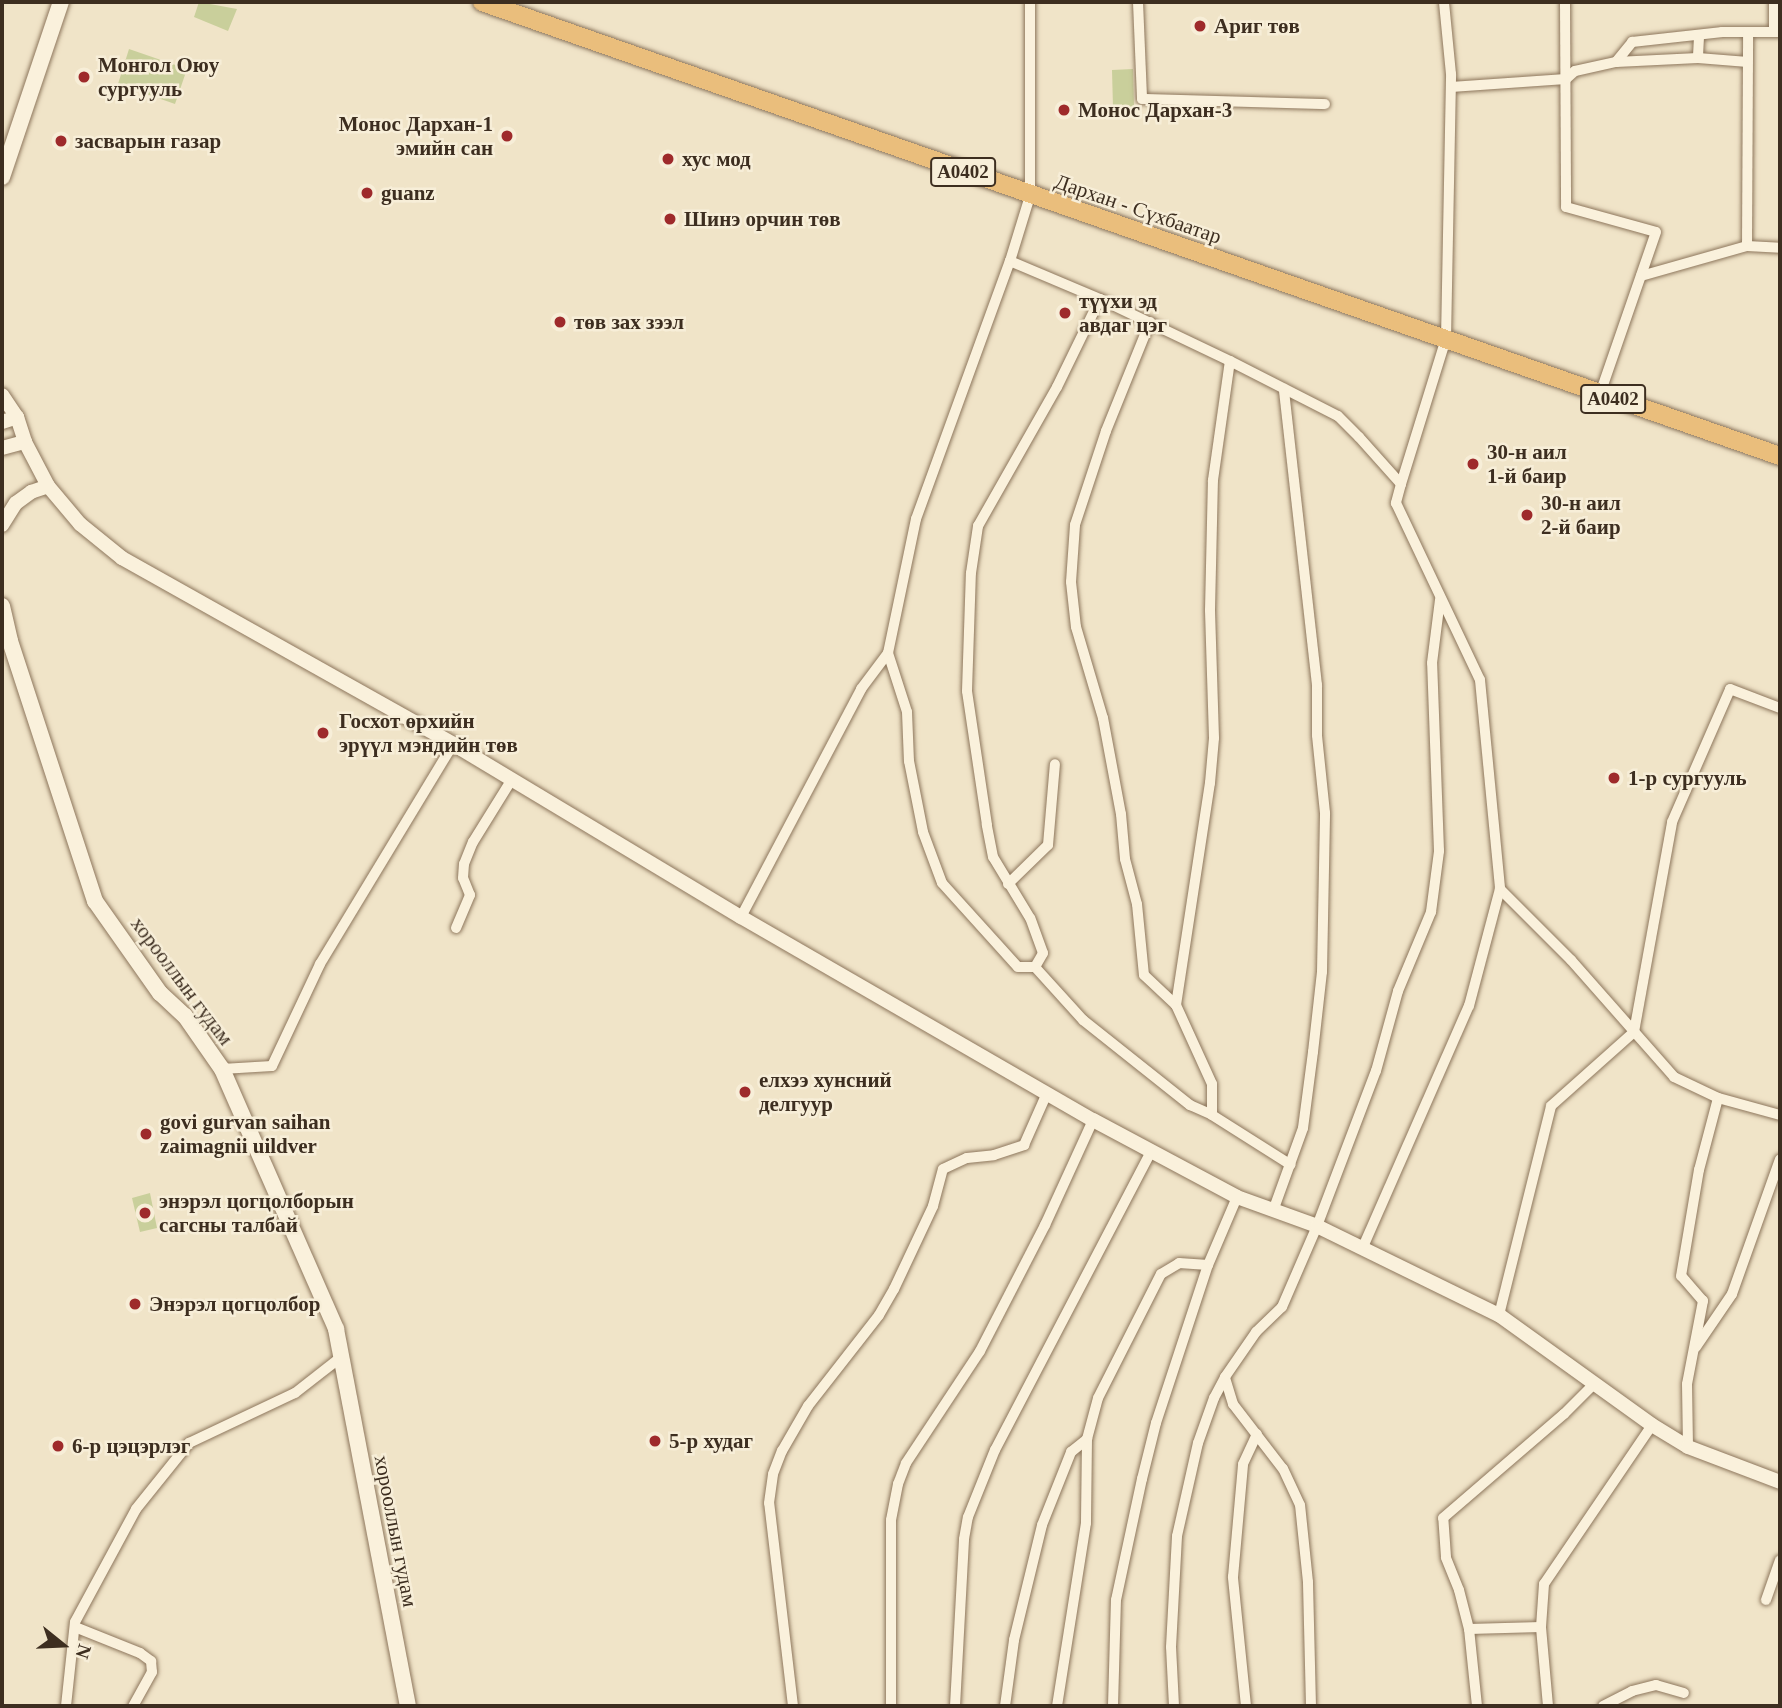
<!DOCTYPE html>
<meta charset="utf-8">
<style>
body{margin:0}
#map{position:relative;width:1782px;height:1708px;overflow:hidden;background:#f0e4c8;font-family:"Times New Roman",serif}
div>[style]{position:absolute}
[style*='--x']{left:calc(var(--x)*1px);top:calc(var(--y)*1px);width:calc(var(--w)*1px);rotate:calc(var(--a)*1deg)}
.green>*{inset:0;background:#c9cf9b}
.roads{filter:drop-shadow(0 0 2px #8d765c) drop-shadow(0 0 2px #8d765c)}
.minor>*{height:10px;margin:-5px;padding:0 5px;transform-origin:5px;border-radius:5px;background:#faf1dc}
.tertiary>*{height:14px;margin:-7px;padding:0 7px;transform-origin:7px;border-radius:7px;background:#faf1dc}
.secondary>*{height:16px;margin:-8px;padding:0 8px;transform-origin:8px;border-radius:8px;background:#faf1dc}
.trunk>*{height:18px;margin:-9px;padding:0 9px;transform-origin:9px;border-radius:9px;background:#eabe7c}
.dots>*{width:19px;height:19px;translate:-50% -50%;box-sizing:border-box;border:4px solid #f7eed8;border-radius:50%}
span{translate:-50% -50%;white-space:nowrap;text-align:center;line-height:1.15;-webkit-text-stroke:5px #f7eed8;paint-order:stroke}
.shield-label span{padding:2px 5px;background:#f7eed8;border:2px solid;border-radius:5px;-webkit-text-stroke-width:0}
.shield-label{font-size:19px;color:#3d2e20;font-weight:700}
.poi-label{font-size:21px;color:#3d2e20;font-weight:700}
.left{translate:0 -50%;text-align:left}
.right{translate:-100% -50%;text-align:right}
.street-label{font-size:21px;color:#3d2e20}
.frame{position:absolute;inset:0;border:4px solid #3d2e20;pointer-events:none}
.north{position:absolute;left:28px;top:1610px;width:70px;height:70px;-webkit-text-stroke:5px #f7eed8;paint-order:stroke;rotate:108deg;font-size:19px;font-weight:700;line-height:28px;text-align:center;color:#3d2e20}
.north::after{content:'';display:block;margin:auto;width:24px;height:32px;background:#3d2e20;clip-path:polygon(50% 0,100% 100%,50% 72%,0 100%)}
</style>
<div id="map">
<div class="green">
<i style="clip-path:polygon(199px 2px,237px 9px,228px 31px,194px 17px)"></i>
<i style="clip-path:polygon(129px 49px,187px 69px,175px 104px,118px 84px)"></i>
<i style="clip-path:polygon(1133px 69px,1134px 107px,1113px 108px,1112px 70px)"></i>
<i style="clip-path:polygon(150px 1193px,157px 1228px,140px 1232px,132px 1198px)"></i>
</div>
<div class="roads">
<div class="minor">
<i style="--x:1138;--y:2;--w:97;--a:87.6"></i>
<i style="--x:1142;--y:99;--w:183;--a:1.6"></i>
<i style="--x:1565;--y:2;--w:205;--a:89.7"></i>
<i style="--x:1566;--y:207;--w:93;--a:15.5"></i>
<i style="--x:1656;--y:232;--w:171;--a:109.1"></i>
<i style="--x:1774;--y:2;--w:30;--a:90"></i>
<i style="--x:1699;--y:37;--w:21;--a:93"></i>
<i style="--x:1698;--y:58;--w:50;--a:4.6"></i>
<i style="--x:1616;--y:62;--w:82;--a:-2.8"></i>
<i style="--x:1451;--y:87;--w:115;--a:-4"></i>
<i style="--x:1566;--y:79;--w:12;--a:-42"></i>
<i style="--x:1575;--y:71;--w:42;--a:-12.4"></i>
<i style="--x:1616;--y:62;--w:26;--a:-51"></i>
<i style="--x:1632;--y:42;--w:91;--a:-6.3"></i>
<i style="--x:1722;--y:32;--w:58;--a:0"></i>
<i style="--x:1747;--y:246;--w:214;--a:-89.7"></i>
<i style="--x:1010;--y:261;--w:98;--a:22.9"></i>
<i style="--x:1100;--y:299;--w:144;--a:25.5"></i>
<i style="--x:1230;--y:361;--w:121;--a:27"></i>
<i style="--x:1338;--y:416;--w:30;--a:45"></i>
<i style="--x:1359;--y:437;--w:63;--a:48.2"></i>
<i style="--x:1401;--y:484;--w:20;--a:105"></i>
<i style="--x:1396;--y:503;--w:196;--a:64.6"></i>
<i style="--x:1480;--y:680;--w:210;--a:84.5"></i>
<i style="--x:1500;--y:889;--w:100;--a:45"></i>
<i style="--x:1571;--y:960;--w:156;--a:48.6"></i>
<i style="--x:1674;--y:1077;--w:49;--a:25.5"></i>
<i style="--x:1718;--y:1098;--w:64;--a:15.3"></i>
<i style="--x:1641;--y:276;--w:110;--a:-15.8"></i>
<i style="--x:1747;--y:246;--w:33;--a:3"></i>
<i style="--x:1150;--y:322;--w:118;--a:112"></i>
<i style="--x:1106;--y:431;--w:99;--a:108.3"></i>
<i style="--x:1075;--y:525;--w:57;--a:94"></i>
<i style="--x:1071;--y:582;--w:45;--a:83.7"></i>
<i style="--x:1076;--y:627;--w:95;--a:73.5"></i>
<i style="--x:1103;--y:718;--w:98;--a:79.4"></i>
<i style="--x:1121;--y:814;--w:45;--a:84.9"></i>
<i style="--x:1125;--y:859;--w:47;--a:75.1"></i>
<i style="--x:1137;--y:904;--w:71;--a:84.4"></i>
<i style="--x:1144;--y:975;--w:44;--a:43.2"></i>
<i style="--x:1176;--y:1005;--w:87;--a:65.5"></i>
<i style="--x:1212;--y:1084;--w:31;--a:90"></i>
<i style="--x:1212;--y:1115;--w:93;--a:32.3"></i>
<i style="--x:1401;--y:484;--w:152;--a:-72.8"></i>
<i style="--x:1446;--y:339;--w:265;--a:-88.9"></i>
<i style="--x:1451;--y:74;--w:72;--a:-95.6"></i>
<i style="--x:888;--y:653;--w:62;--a:72.1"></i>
<i style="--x:907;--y:712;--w:49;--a:87.7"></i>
<i style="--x:909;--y:761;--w:72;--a:78.8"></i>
<i style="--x:923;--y:832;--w:54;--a:69.6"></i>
<i style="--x:942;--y:883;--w:113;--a:47.9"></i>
<i style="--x:1018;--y:967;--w:17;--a:0"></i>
<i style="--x:1035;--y:967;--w:72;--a:47.8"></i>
<i style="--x:1083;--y:1020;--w:137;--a:38.5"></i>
<i style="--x:1190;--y:1105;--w:24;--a:24"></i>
<i style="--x:1008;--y:884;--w:56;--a:-44.3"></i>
<i style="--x:1048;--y:845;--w:81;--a:-85.1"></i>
<i style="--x:741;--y:917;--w:258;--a:-62.2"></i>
<i style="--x:861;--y:689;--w:45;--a:-53.1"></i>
<i style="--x:888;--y:653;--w:137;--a:-78.2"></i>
<i style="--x:916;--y:519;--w:275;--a:-70"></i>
<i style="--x:1010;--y:261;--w:68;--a:-72.9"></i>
<i style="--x:1030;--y:196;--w:194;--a:-90"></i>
<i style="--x:456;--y:928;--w:36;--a:-67"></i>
<i style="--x:470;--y:895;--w:18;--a:-112"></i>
<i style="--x:463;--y:878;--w:14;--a:-86"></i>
<i style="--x:464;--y:864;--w:24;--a:-68"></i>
<i style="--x:473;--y:842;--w:74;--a:-58.2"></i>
<i style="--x:1035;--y:967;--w:16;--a:-60"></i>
<i style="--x:1043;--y:953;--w:37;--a:-110"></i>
<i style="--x:1030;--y:918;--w:71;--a:-121.2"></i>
<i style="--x:993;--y:857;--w:33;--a:-101"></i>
<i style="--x:987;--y:825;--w:135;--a:-98.5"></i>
<i style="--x:967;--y:691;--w:118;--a:-88.1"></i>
<i style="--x:971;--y:573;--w:48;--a:-81.5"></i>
<i style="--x:978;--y:526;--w:160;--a:-60.4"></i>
<i style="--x:1057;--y:387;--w:98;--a:-64"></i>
<i style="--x:1176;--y:1005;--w:225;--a:-81.3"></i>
<i style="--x:1210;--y:783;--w:45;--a:-84.9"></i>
<i style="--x:1214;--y:738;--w:128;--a:-91.8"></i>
<i style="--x:1210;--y:610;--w:130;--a:-88.7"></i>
<i style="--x:1213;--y:480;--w:120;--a:-81.9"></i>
<i style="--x:222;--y:1069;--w:50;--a:-3.4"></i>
<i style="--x:272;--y:1066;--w:113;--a:-64.8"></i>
<i style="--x:320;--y:964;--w:257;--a:-58.8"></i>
<i style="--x:1273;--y:1211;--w:88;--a:-70.1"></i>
<i style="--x:1303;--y:1128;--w:77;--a:-82.5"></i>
<i style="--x:1313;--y:1052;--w:81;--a:-83.6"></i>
<i style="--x:1322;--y:972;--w:159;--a:-88.9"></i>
<i style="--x:1325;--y:813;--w:78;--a:-95.9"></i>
<i style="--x:1317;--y:735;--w:50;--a:-90"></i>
<i style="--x:1317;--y:685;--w:298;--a:-96.4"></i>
<i style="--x:1363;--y:1247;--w:263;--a:-66.3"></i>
<i style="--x:1469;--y:1006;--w:121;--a:-75.2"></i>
<i style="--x:1499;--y:1315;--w:215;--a:-76"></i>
<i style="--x:1551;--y:1106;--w:111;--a:-41.7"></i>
<i style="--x:1634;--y:1032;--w:213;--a:-79.7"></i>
<i style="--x:1672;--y:822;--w:145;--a:-66.4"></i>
<i style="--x:1730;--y:689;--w:53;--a:20.8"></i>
<i style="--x:1696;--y:1347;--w:64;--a:-55.8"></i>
<i style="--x:1732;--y:1294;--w:143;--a:-70.4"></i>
<i style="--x:1087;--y:1439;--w:42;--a:-75"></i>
<i style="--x:1098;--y:1398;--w:139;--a:-63.1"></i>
<i style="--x:1161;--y:1274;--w:21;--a:-31"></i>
<i style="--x:1179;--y:1263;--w:29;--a:4"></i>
<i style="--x:1688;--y:1447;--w:63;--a:-90.9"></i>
<i style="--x:1687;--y:1384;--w:85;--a:-79.1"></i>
<i style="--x:1703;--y:1301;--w:33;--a:-131"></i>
<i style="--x:1681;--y:1276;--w:108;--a:-80.4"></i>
<i style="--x:1699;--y:1170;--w:74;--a:-75.2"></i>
<i style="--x:1766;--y:1600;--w:42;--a:-70.7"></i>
<i style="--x:75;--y:1627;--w:70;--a:21.8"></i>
<i style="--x:140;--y:1653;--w:14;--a:36"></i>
<i style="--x:151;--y:1661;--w:11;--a:85"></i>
<i style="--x:152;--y:1672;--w:39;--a:119"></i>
<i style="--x:1469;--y:1629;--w:72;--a:-1.6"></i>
<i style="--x:66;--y:1706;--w:84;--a:-83.9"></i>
<i style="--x:75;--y:1622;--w:128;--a:-61.6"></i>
<i style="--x:136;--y:1509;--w:85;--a:-51.2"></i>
<i style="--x:189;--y:1443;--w:117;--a:-25.3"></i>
<i style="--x:295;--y:1393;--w:58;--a:-38"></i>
<i style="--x:793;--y:1706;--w:204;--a:-96.7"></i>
<i style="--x:769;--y:1503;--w:29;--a:-82"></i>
<i style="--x:773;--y:1474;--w:25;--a:-69"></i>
<i style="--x:782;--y:1451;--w:52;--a:-60"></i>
<i style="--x:808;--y:1406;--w:115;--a:-52"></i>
<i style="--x:879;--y:1315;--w:30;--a:-60"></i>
<i style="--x:894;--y:1289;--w:92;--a:-64.8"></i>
<i style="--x:933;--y:1206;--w:38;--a:-75"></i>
<i style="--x:943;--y:1169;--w:26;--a:-25"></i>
<i style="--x:967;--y:1158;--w:27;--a:-6"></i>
<i style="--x:994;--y:1155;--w:32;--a:-18"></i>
<i style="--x:1024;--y:1145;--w:57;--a:-66.1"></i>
<i style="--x:891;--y:1706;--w:186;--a:-90"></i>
<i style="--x:891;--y:1520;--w:37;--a:-79"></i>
<i style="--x:898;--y:1484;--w:22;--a:-69"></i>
<i style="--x:906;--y:1463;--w:134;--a:-56.5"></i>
<i style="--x:980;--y:1351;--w:142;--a:-62.7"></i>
<i style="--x:1045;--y:1225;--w:115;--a:-65.4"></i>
<i style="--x:955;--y:1706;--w:167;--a:-86.9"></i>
<i style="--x:964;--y:1539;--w:22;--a:-80"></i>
<i style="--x:968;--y:1517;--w:72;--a:-68.1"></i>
<i style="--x:995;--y:1450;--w:337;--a:-62.4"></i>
<i style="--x:1005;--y:1706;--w:67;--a:-82.2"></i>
<i style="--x:1014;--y:1640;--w:118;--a:-76.3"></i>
<i style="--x:1042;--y:1525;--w:79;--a:-68.3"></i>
<i style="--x:1071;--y:1452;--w:21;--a:-39"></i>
<i style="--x:1087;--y:1439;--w:84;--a:90.7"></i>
<i style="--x:1086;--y:1523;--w:185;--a:99"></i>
<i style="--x:1113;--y:1706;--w:106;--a:-88.4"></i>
<i style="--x:1116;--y:1600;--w:124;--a:-77.9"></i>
<i style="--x:1142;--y:1479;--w:58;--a:-76"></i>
<i style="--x:1156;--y:1423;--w:166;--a:-71.8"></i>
<i style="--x:1208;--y:1265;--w:74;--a:-66.9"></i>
<i style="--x:1174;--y:1706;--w:59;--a:-92.9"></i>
<i style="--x:1171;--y:1647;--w:111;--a:-86.9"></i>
<i style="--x:1177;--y:1536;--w:95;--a:-77.3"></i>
<i style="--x:1198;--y:1443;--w:48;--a:-70.4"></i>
<i style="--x:1214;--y:1398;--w:24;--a:-62"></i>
<i style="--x:1246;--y:1706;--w:130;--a:-95.8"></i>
<i style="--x:1233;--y:1577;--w:113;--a:-84.9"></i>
<i style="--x:1243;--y:1464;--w:33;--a:-65"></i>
<i style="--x:1311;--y:1706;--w:124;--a:-91.4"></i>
<i style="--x:1308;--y:1582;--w:77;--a:-95.9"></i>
<i style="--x:1300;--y:1505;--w:40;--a:-115"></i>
<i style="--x:1283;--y:1469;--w:82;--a:-127.6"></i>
<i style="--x:1233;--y:1404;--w:28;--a:-107"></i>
<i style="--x:1225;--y:1377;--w:55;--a:-55.4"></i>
<i style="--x:1256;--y:1332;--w:36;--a:-44"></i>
<i style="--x:1282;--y:1307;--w:88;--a:-66.6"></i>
<i style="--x:1317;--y:1226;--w:166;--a:-69.2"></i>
<i style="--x:1376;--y:1071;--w:83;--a:-74.6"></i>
<i style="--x:1398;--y:991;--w:86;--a:-67.3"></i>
<i style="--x:1431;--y:912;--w:62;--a:-82.5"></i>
<i style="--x:1439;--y:851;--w:188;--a:-92.1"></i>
<i style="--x:1432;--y:663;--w:64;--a:-82.8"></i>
<i style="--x:1477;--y:1706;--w:77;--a:-95.9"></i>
<i style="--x:1469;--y:1629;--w:40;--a:-104.4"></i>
<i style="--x:1459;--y:1590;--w:35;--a:-112"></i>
<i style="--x:1446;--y:1557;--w:39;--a:-94"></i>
<i style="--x:1443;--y:1518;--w:160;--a:-40.7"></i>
<i style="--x:1564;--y:1414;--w:42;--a:-45"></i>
<i style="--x:1548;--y:1706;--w:79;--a:-95.1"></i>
<i style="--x:1541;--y:1627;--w:43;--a:-86"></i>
<i style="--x:1544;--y:1584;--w:192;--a:-55.8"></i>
<i style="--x:1603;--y:1706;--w:33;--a:-27"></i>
<i style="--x:1632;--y:1691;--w:25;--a:-14"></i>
<i style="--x:1656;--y:1685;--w:29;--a:16"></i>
</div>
<div class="tertiary">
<i style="--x:2;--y:395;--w:27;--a:56"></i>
<i style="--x:17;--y:417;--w:26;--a:72"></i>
<i style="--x:25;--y:442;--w:50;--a:62.4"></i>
<i style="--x:48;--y:486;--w:50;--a:49.9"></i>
<i style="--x:80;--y:524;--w:54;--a:39"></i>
<i style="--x:122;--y:558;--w:380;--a:29.3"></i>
<i style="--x:453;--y:744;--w:336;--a:31"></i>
<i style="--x:741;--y:917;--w:406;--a:30"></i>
<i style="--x:1093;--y:1120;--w:163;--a:28.1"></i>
<i style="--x:1237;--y:1197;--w:85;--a:19.9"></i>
<i style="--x:1317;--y:1226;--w:203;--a:26.1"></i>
<i style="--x:1499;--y:1315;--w:188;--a:35.7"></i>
<i style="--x:1652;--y:1425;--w:42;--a:31.4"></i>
<i style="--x:1688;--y:1447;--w:98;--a:20.8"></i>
<i style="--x:2;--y:422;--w:16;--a:-18"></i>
<i style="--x:2;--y:448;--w:24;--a:-15"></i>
<i style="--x:2;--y:525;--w:26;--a:-58"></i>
<i style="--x:16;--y:503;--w:19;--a:-36"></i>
<i style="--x:31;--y:492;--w:18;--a:-19"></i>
</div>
<div class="secondary">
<i style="--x:2;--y:177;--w:185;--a:-71.4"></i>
<i style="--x:2;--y:606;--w:36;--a:77"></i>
<i style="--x:10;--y:641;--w:274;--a:71.9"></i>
<i style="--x:95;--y:901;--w:113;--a:54.8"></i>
<i style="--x:160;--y:993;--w:34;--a:43"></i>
<i style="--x:185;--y:1016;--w:65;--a:55.1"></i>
<i style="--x:222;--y:1069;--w:284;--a:66.3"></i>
<i style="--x:336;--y:1329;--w:384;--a:79.2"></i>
</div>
<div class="trunk">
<i style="--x:482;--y:2;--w:1375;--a:19.28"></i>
</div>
</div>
<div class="dots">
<i style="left:1200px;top:26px;background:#9e2a2b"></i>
<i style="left:84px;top:77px;background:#9e2a2b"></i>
<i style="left:1064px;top:110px;background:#9e2a2b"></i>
<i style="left:507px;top:136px;background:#9e2a2b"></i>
<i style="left:61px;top:141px;background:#9e2a2b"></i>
<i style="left:668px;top:159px;background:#9e2a2b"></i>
<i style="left:367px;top:193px;background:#9e2a2b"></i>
<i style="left:670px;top:219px;background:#9e2a2b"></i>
<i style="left:1065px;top:313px;background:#9e2a2b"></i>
<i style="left:560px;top:322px;background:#9e2a2b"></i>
<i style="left:1473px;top:464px;background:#9e2a2b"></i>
<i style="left:1527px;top:515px;background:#9e2a2b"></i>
<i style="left:323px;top:733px;background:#9e2a2b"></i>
<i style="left:1614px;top:778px;background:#9e2a2b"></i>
<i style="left:745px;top:1092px;background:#9e2a2b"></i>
<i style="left:146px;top:1134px;background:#9e2a2b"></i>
<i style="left:145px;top:1213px;background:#9e2a2b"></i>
<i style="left:135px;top:1304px;background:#9e2a2b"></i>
<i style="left:655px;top:1441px;background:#9e2a2b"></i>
<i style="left:58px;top:1446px;background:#9e2a2b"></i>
</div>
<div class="shield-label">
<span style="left:963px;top:172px">A0402</span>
<span style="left:1613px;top:399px">A0402</span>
</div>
<div class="poi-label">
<span class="left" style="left:1214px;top:26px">Ариг төв</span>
<span class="left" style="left:98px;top:77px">Монгол Оюу<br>сургууль</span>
<span class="left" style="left:1078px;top:110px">Монос Дархан-3</span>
<span class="right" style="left:493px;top:136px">Монос Дархан-1<br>эмийн сан</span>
<span class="left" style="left:75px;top:141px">засварын газар</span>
<span class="left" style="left:682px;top:159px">хус мод</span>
<span class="left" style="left:381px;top:193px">guanz</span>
<span class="left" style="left:684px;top:219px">Шинэ орчин төв</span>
<span class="left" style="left:1079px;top:313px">түүхи эд<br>авдаг цэг</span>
<span class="left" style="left:574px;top:322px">төв зах зээл</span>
<span class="left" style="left:1487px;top:464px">30-н аил<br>1-й баир</span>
<span class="left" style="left:1541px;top:515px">30-н аил<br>2-й баир</span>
<span class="left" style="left:339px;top:733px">Госхот өрхийн<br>эрүүл мэндийн төв</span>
<span class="left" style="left:1628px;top:778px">1-р сургууль</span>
<span class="left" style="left:759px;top:1092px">елхээ хунсний<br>делгуур</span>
<span class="left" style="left:160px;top:1134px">govi gurvan saihan<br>zaimagnii uildver</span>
<span class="left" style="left:159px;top:1213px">энэрэл цогцолборын<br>сагсны талбай</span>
<span class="left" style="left:149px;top:1304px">Энэрэл цогцолбор</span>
<span class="left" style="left:669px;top:1441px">5-р худаг</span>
<span class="left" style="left:72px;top:1446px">6-р цэцэрлэг</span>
</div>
<div class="street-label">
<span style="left:1138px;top:209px;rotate:19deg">Дархан - Сүхбаатар</span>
<span style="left:182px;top:981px;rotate:53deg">хорооллын гудам</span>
<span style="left:396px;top:1531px;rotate:79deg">хорооллын гудам</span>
</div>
<div class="frame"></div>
<div class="north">N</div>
</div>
